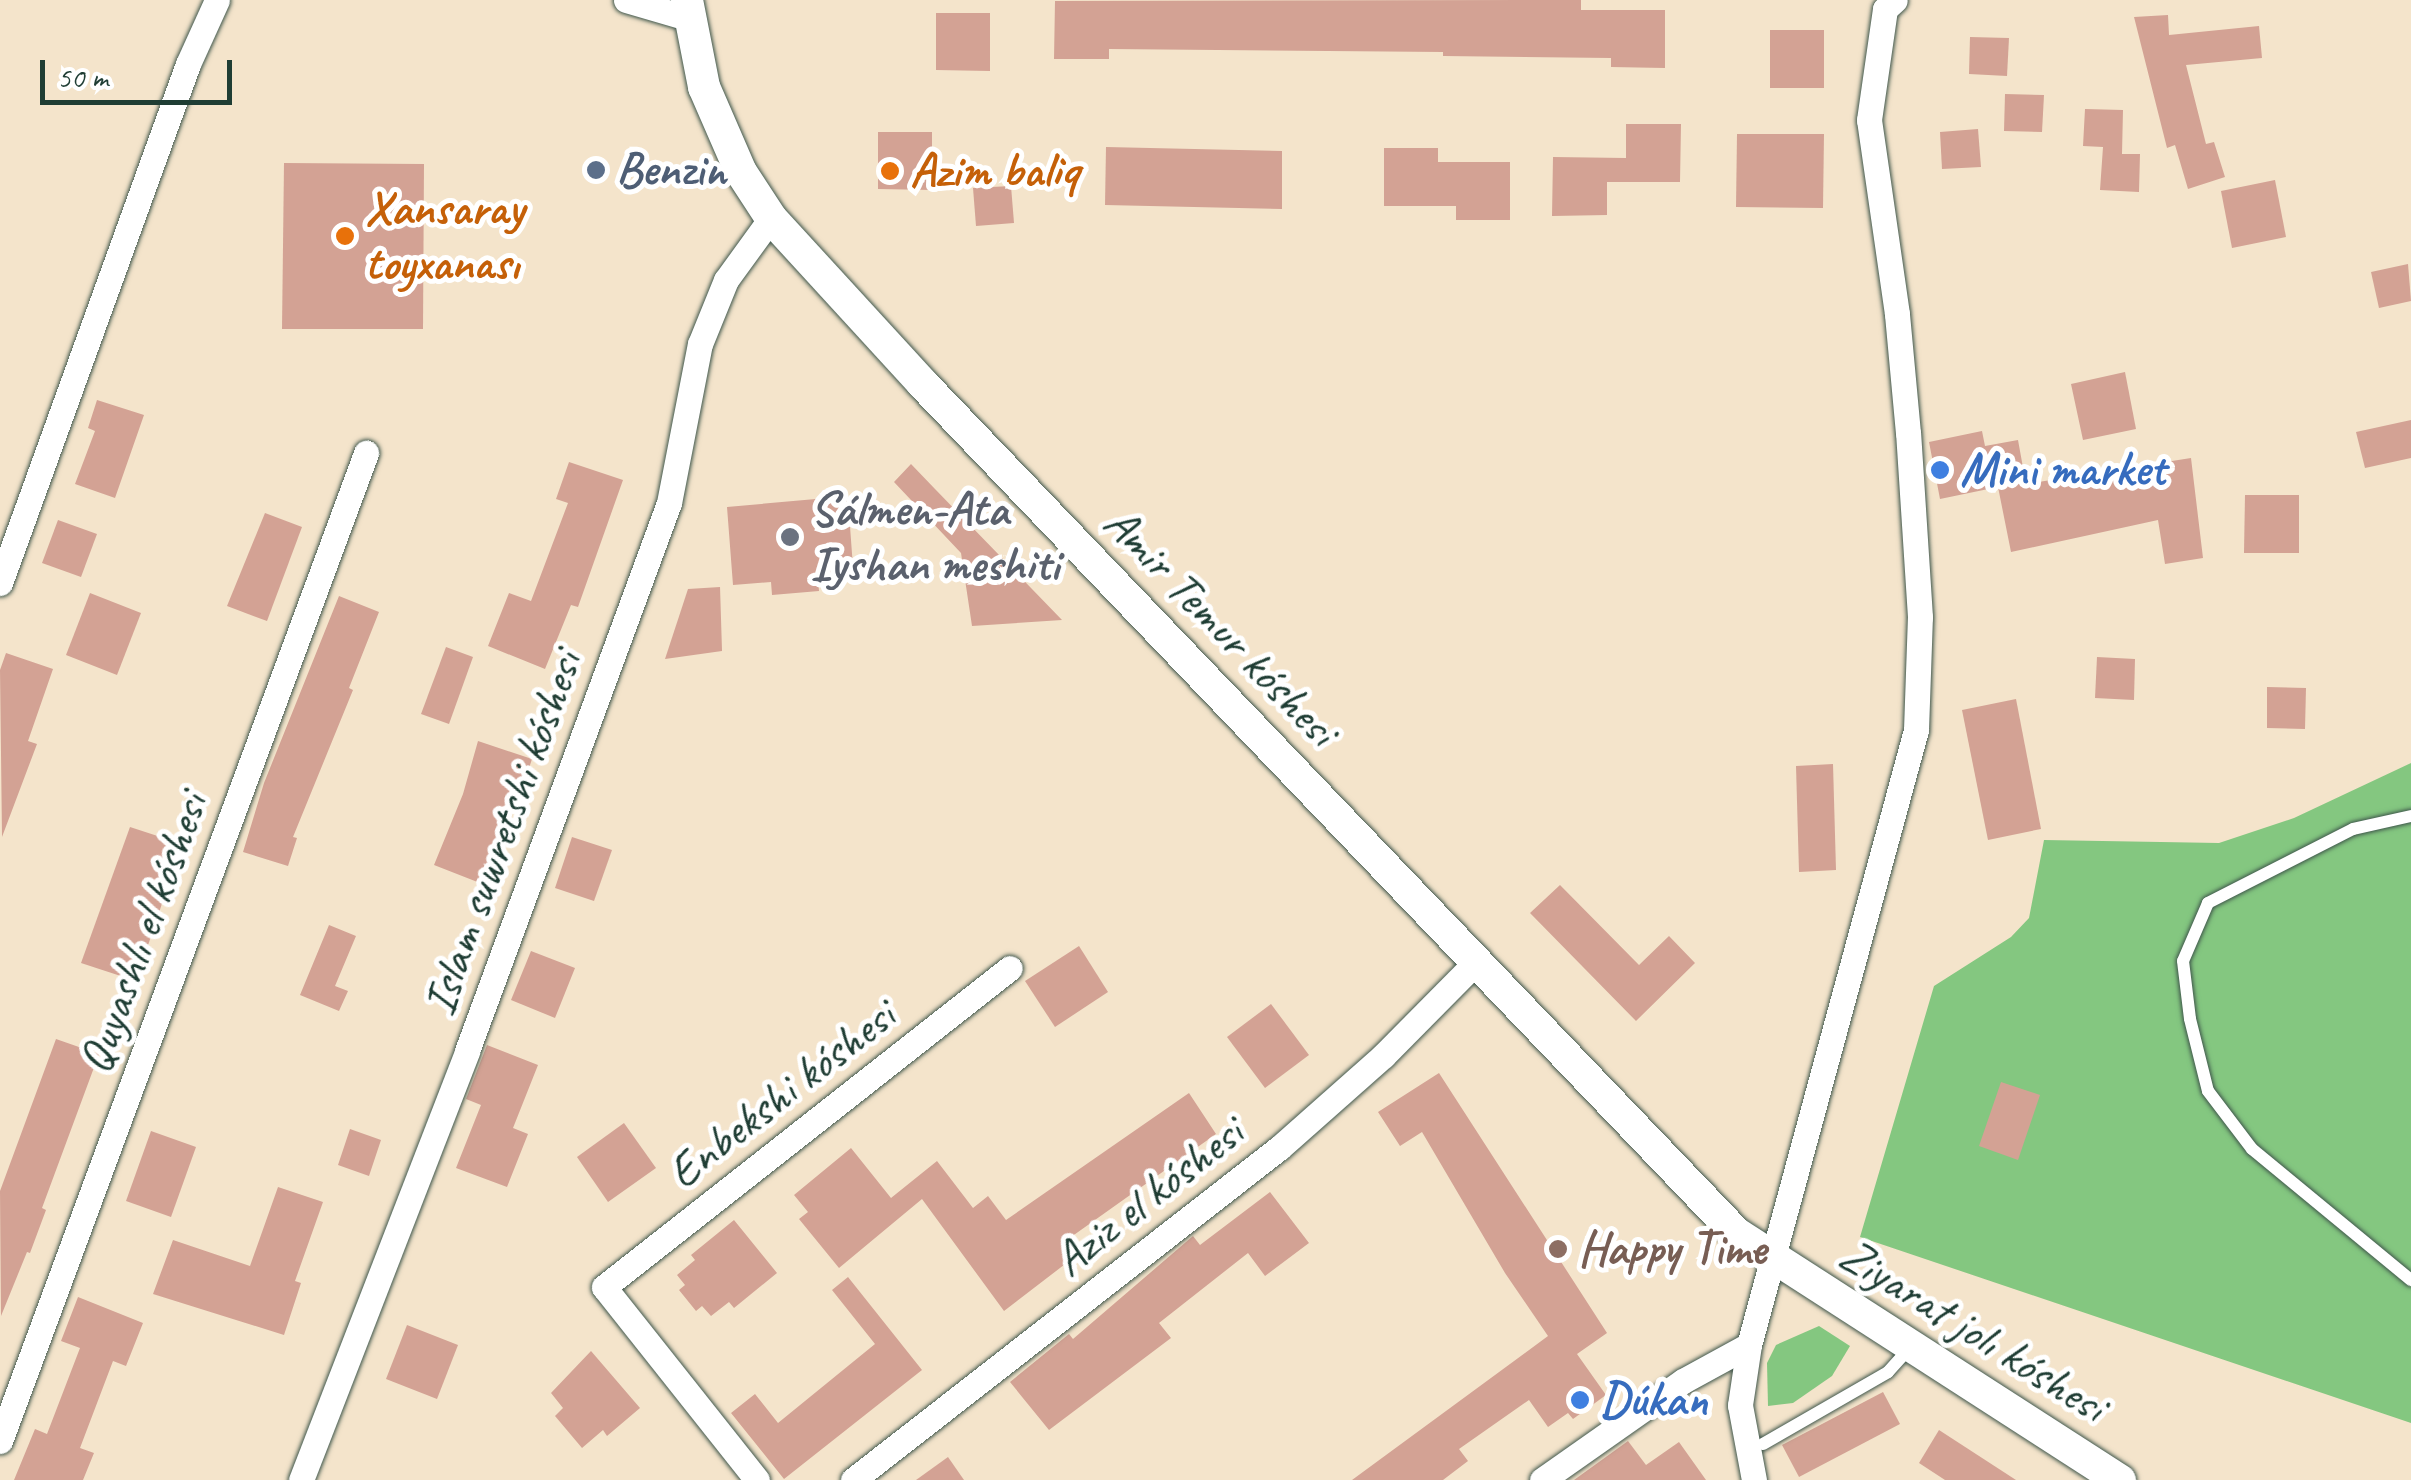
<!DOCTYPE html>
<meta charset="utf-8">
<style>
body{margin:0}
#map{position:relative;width:2411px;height:1480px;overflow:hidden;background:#f4e4cb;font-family:Caveat,sans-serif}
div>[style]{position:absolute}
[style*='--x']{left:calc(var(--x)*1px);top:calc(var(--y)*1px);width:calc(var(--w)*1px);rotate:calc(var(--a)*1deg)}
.green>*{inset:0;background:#84c780}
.building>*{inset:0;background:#d3a294}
.roads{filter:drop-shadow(0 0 2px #3f564b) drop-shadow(0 0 2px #3f564b)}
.service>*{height:12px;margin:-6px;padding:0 6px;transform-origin:6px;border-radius:6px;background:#fff}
.minor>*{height:25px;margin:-12.5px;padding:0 12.5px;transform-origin:12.5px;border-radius:12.5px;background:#fff}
.tertiary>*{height:32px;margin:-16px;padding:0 16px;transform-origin:16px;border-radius:16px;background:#fff}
.dots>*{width:28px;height:28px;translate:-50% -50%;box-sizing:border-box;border:5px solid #fff;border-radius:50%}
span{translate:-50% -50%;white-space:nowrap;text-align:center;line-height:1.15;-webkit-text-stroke:10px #fff;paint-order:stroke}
.service-label{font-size:48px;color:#4e5e75;font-weight:700}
.left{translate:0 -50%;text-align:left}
.food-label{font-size:48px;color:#c56008;font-weight:700}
.shop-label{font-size:48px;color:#366cbe;font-weight:700}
.worship-label{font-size:48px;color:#5b616d;font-weight:700}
.street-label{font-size:48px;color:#1f3d34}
.education-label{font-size:48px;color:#785e54;font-weight:700}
.scale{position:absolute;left:40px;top:60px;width:192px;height:45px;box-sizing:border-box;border:5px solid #1f3d34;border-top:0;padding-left:12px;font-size:30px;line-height:35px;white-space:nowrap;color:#1f3d34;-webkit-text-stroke:8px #fff;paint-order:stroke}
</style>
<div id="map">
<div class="green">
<i style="clip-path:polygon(2411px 763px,2411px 1423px,1860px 1237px,1934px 986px,2011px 937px,2029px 918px,2044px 840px,2219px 843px,2294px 818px)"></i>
<i style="clip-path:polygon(1819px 1326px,1850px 1346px,1832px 1376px,1793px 1403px,1768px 1406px,1767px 1363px,1776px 1345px)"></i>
</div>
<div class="building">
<i style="clip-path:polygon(1581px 0,1581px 10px,1665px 10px,1665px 68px,1611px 67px,1611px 58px,1443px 56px,1443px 52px,1109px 49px,1109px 59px,1054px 59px,1055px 1px)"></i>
<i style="clip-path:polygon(936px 13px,990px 13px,990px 71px,936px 70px)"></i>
<i style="clip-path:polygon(2168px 15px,2169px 35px,2259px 26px,2262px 58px,2186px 65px,2206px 144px,2214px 142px,2225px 177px,2188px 189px,2175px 145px,2167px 148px,2134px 17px)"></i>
<i style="clip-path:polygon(1770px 30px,1824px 30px,1824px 88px,1770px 88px)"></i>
<i style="clip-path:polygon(1970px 37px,2009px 38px,2007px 76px,1969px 74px)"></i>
<i style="clip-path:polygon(2005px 94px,2044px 95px,2042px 132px,2004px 131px)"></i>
<i style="clip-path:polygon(2085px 109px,2123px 110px,2122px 154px,2140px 154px,2139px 192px,2100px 190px,2103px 147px,2083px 146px)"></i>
<i style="clip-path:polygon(1626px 124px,1681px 124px,1680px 182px,1607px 182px,1607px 215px,1552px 216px,1553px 157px,1626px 158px)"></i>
<i style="clip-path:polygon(1978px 129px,1981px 167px,1942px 169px,1940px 132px)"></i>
<i style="clip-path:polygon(878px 132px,932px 132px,932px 190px,878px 189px)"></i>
<i style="clip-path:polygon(1737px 134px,1824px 134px,1823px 208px,1736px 207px)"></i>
<i style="clip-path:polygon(1106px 147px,1282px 151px,1282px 209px,1105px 205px)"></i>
<i style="clip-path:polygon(1384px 148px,1438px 148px,1438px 162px,1510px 162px,1510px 220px,1456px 220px,1456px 206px,1384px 206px)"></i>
<i style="clip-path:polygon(284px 163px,424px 164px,423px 329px,282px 329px)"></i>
<i style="clip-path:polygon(2275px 180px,2286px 237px,2232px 248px,2221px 191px)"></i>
<i style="clip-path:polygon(1011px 186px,1014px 223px,976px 226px,973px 188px)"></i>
<i style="clip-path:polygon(2408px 264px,2411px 301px,2379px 308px,2371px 272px)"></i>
<i style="clip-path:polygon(2125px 372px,2136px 429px,2083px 440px,2071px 384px)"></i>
<i style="clip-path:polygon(97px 400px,144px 415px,115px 498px,75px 484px,95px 431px,88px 428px)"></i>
<i style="clip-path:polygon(2411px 420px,2411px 458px,2365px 468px,2356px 432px)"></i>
<i style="clip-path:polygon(1982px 431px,1985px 446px,2018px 440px,2026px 484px,2191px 458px,2203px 558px,2165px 564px,2158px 520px,2011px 552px,1998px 487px,1940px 499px,1929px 442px)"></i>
<i style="clip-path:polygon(569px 462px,623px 480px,578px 607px,571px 605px,545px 669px,488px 646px,509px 593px,531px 601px,568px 503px,556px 499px)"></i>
<i style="clip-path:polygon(911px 464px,935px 489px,1062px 620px,972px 626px,961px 553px,894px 482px)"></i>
<i style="clip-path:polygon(2245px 495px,2299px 495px,2299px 553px,2244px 553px)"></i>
<i style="clip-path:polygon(827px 498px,828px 501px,848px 499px,853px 567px,833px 568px,833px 577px,818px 578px,819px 591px,772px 595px,771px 582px,733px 585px,727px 507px)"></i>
<i style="clip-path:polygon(265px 513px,302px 527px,267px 621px,227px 606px)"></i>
<i style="clip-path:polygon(58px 520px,97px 534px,81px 577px,42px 563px)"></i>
<i style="clip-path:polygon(720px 587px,722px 651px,665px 659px,688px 589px)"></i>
<i style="clip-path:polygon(90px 593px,141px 613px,117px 675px,66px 655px)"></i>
<i style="clip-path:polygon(339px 596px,379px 612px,349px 688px,353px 690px,293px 837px,297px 838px,288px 866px,243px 852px,264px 783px)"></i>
<i style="clip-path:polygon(446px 647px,473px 657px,449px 724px,421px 714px)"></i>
<i style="clip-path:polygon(6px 653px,53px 669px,28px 741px,37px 744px,2px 837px,0 670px)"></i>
<i style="clip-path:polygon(2097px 657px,2135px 659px,2134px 700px,2095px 698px)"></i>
<i style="clip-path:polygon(2267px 687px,2306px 688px,2305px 729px,2267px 728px)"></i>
<i style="clip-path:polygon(2016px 699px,2041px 829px,1988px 840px,1962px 710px)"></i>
<i style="clip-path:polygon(478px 741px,532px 759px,515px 811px,510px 809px,480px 883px,434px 865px,463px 794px)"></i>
<i style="clip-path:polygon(1833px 764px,1836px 870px,1799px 872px,1796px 766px)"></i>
<i style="clip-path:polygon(130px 827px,182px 844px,136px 981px,81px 963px)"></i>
<i style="clip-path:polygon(572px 837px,612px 850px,594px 901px,555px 888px)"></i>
<i style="clip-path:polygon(1560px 885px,1639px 965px,1669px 936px,1695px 963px,1636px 1021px,1530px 913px)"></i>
<i style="clip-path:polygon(329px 925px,356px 936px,335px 986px,348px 991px,339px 1011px,300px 995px)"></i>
<i style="clip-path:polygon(1079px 946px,1108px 992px,1055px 1027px,1025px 981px)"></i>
<i style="clip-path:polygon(531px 951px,575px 968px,555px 1018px,511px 1000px)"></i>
<i style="clip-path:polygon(1271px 1004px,1309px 1055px,1265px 1088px,1227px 1037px)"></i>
<i style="clip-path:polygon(56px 1039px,99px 1054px,42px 1208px,46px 1210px,30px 1253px,27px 1252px,1px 1316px,0 1191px)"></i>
<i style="clip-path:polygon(487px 1045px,538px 1065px,513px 1128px,528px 1134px,507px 1187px,456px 1168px,481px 1105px,466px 1099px)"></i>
<i style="clip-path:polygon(1439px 1073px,1607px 1333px,1577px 1354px,1606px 1395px,1573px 1419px,1568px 1413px,1548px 1427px,1529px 1400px,1459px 1449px,1468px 1461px,1443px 1480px,1352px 1480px,1548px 1336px,1505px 1273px,1422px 1132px,1400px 1146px,1378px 1112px)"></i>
<i style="clip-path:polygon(2001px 1082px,2040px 1095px,2018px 1160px,1979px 1146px)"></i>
<i style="clip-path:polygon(1189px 1093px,1216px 1134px,1064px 1242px,1073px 1258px,1004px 1311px,922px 1199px,839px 1268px,799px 1219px,808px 1212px,794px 1195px,851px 1148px,891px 1198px,937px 1161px,973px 1208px,988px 1196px,1006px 1220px)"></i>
<i style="clip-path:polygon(624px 1123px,656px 1168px,608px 1202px,577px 1157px)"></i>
<i style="clip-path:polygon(350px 1129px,381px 1140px,369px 1176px,338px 1165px)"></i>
<i style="clip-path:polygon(151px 1131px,196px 1147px,171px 1217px,126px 1201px)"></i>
<i style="clip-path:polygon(278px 1187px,323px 1202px,295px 1281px,301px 1283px,284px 1335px,153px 1294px,173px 1240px,250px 1266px)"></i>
<i style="clip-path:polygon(1270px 1192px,1309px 1243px,1265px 1276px,1248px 1253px,1159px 1323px,1171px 1338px,1049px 1430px,1010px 1382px,1069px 1334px,1073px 1339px,1193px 1236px,1200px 1245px)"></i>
<i style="clip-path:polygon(734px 1220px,777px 1273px,734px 1308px,729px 1302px,711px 1316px,702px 1306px,696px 1311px,679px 1290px,685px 1285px,677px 1275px,695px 1260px,691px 1255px)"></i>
<i style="clip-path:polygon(848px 1277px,922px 1370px,784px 1479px,731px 1413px,755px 1394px,778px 1423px,875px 1344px,832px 1290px)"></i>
<i style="clip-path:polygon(78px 1297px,143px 1323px,126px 1366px,113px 1361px,80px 1448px,94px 1453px,83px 1480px,14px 1480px,35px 1429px,47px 1434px,80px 1348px,61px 1341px)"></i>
<i style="clip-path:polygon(407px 1325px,458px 1345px,437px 1399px,386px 1379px)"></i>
<i style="clip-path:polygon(591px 1351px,640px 1408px,607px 1436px,603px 1430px,582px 1448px,555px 1416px,563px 1408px,551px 1393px)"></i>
<i style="clip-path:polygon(1883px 1392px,1900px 1424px,1799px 1477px,1782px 1445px)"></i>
<i style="clip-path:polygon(1939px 1430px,2016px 1480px,1945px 1480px,1919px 1463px)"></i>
<i style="clip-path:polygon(1628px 1441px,1646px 1465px,1679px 1442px,1706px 1480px,1574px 1480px)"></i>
<i style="clip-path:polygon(948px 1457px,964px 1480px,916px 1480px)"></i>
</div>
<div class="roads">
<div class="service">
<i style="--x:2411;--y:816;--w:59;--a:167.4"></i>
<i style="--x:2353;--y:829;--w:163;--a:153"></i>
<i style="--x:2208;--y:903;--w:63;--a:113.3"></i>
<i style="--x:2183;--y:961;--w:58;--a:83.1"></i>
<i style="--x:2190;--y:1019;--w:74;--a:76"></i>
<i style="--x:2208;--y:1091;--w:73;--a:52.8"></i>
<i style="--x:2252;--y:1149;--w:206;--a:39.5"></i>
<i style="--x:1763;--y:1444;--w:144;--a:-29.9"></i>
<i style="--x:1888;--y:1372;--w:31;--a:-48"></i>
</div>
<div class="minor">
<i style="--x:626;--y:0;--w:65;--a:16.2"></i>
<i style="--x:0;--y:583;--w:552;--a:-70.09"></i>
<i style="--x:188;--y:64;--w:70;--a:-65.6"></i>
<i style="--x:0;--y:1441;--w:1054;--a:-69.67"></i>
<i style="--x:301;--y:1480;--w:460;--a:-68.8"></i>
<i style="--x:467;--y:1051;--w:584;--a:-69.77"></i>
<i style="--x:669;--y:503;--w:162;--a:-79"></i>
<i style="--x:700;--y:344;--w:69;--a:-67.9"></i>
<i style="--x:726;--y:280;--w:77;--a:-54"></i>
<i style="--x:757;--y:1480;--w:246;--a:-128.4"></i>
<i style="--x:604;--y:1287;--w:516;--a:-38.16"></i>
<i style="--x:853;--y:1480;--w:540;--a:-37.93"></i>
<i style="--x:1279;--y:1148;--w:139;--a:-41.5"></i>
<i style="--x:1383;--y:1056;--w:134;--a:-45.3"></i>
<i style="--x:1542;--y:1480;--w:172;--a:-35.1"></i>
<i style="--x:1683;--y:1381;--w:75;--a:-28.6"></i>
<i style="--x:1754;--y:1480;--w:76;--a:-100.6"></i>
<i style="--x:1740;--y:1405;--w:61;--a:-81.5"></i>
<i style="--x:1749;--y:1345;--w:637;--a:-74.81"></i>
<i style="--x:1916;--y:730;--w:113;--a:-88"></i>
<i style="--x:1920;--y:617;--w:184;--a:-93.7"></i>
<i style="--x:1908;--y:433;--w:120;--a:-95.3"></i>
<i style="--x:1897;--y:314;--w:196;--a:-98.2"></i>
<i style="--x:1869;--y:120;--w:112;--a:-81.8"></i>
<i style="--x:1885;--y:9;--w:13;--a:-42"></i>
</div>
<div class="tertiary">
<i style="--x:687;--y:0;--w:89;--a:78.9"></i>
<i style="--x:704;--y:87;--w:93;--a:66.5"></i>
<i style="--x:741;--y:172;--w:55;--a:56.9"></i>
<i style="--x:771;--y:218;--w:224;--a:47.5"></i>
<i style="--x:922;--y:383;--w:1177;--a:46.24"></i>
<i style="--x:1736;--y:1233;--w:457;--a:32.8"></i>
</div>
</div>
<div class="dots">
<i style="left:596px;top:170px;background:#5c6f8a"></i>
<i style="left:890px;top:171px;background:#e8710a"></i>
<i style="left:345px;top:236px;background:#e8710a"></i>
<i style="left:1940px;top:470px;background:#3f7fe0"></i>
<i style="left:790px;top:537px;background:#6b7280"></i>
<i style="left:1558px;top:1249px;background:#8d6e63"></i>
<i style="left:1580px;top:1400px;background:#3f7fe0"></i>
</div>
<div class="service-label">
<span class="left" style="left:616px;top:170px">Benzin</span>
</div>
<div class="food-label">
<span class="left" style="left:910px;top:171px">Azim baliq</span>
<span class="left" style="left:365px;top:236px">Xansaray<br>toyxanası</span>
</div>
<div class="shop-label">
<span class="left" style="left:1960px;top:470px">Mini market</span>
<span class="left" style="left:1600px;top:1400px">Dúkan</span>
</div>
<div class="worship-label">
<span class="left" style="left:810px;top:537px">Sálmen-Ata<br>Iyshan meshiti</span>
</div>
<div class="street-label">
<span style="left:1221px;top:626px;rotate:46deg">Amir Temur kóshesi</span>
<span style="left:502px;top:833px;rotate:-70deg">Islam suwretshi kóshesi</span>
<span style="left:143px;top:933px;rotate:-70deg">Quyashlı el kóshesi</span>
<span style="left:781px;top:1094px;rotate:-38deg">Enbekshi kóshesi</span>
<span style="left:1148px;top:1196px;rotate:-38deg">Aziz el kóshesi</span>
<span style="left:1973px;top:1330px;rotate:32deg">Ziyarat jolı kóshesi</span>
</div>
<div class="education-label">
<span class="left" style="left:1578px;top:1249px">Happy Time</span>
</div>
<div class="scale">50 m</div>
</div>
